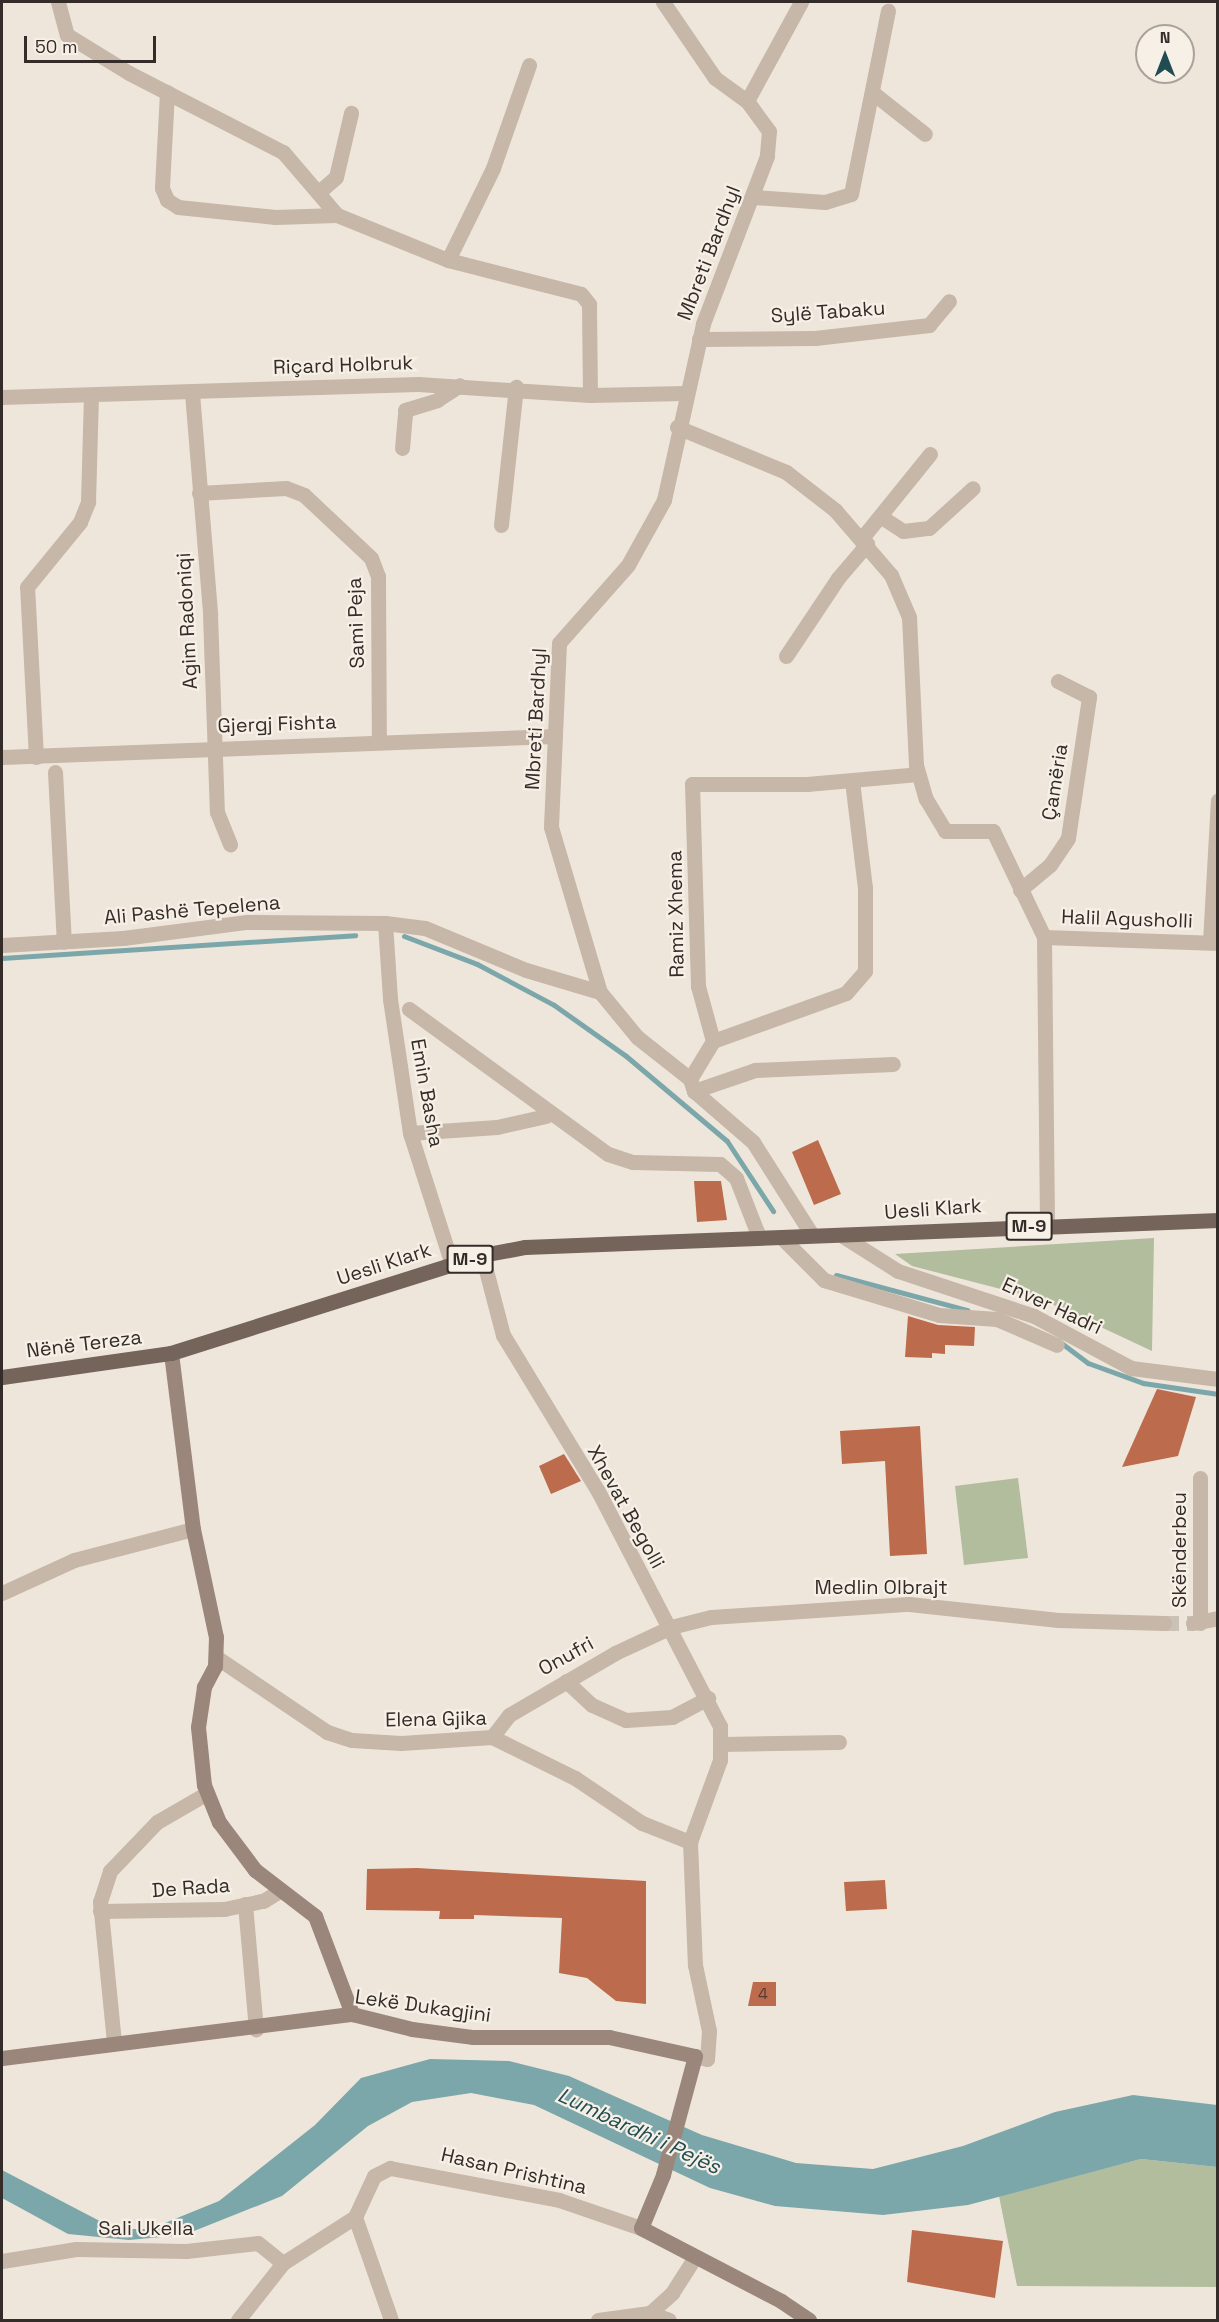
<!DOCTYPE html>
<meta charset="utf-8">
<style>
body{margin:0}
#map{position:relative;width:1219px;height:2322px;overflow:hidden;background:#efe6db;font-family:"Space Grotesk",sans-serif}
div>[style]{position:absolute}
[style*='--x']{left:calc(var(--x)*1px);top:calc(var(--y)*1px);width:calc(var(--w)*1px);rotate:calc(var(--a)*1deg)}
.green>*{inset:0;background:#b1bd9c}
.water>*{inset:0;background:#7ca7aa}
.stream>*{height:5px;margin:-2.5px;padding:0 2.5px;transform-origin:2.5px;border-radius:2.5px;background:#7ca7aa}
.building>*{inset:0;background:#bc6b4d}
.street-tunnel>*{height:15px;margin-top:-7.5px;transform-origin:0;background:repeating-linear-gradient(90deg,#cac1b7 0 15px,transparent 0 23px)}
.street>*{height:15px;margin:-7.5px;padding:0 7.5px;transform-origin:7.5px;border-radius:7.5px;background:#c6b7a8}
.secondary>*{height:15px;margin:-7.5px;padding:0 7.5px;transform-origin:7.5px;border-radius:7.5px;background:#9a867a}
.primary>*{height:15px;margin:-7.5px;padding:0 7.5px;transform-origin:7.5px;border-radius:7.5px;background:#74645a}
span{translate:-50% -50%;white-space:nowrap;text-align:center;line-height:1.15;-webkit-text-stroke:4.5px #f7f0e7;paint-order:stroke}
.number-label{font-size:16px;color:#563c31}
.number-label span{-webkit-text-stroke-width:0}
.shield-label span{padding:2px 4px;background:#f7f0e7;border:2px solid;border-radius:4px;-webkit-text-stroke-width:0}
.shield-label{font-size:18px;color:#342c28;font-weight:700}
.street-label{font-size:20px;color:#342c28}
.water-label{font-size:21px;color:#214d52;font-style:italic}
.frame{position:absolute;inset:0;border:3px solid #342c28;pointer-events:none}
.north{position:absolute;left:1135px;top:24px;width:60px;height:60px;box-sizing:border-box;background:#f7f0e7;border:2px solid #a9a29b;border-radius:50%;rotate:0deg;font-size:16px;font-weight:700;line-height:24px;text-align:center;color:#342c28}
.north::after{content:'';display:block;margin:auto;width:21px;height:27px;background:#214d52;clip-path:polygon(50% 0,100% 100%,50% 72%,0 100%)}
.scale{position:absolute;left:24px;top:36px;width:132px;height:27px;box-sizing:border-box;border:3px solid #342c28;border-top:0;padding-left:8px;font-size:18px;line-height:21px;white-space:nowrap;color:#342c28;-webkit-text-stroke:4px #f7f0e7;paint-order:stroke}
</style>
<div id="map">
<div class="green">
<i style="clip-path:polygon(1154px 1238px,1152px 1351px,1043px 1300px,912px 1266px,895px 1254px)"></i>
<i style="clip-path:polygon(1018px 1478px,1028px 1558px,964px 1565px,955px 1486px)"></i>
<i style="clip-path:polygon(1141px 2159px,1217px 2167px,1217px 2287px,1017px 2286px,999px 2196px)"></i>
</div>
<div class="water">
<i style="clip-path:polygon(430px 2059px,509px 2061px,569px 2076px,702px 2135px,796px 2163px,873px 2169px,963px 2146px,1055px 2112px,1133px 2095px,1217px 2105px,1217px 2167px,1141px 2159px,968px 2205px,883px 2215px,775px 2206px,710px 2188px,534px 2105px,471px 2093px,412px 2102px,368px 2126px,282px 2196px,184px 2235px,129px 2240px,68px 2234px,2px 2198px,2px 2170px,115px 2229px,150px 2229px,219px 2201px,315px 2125px,361px 2078px)"></i>
</div>
<div class="stream">
<i style="--x:404;--y:936;--w:78;--a:21"></i>
<i style="--x:477;--y:964;--w:87;--a:28"></i>
<i style="--x:554;--y:1005;--w:88;--a:35.3"></i>
<i style="--x:626;--y:1056;--w:132;--a:40.1"></i>
<i style="--x:727;--y:1141;--w:84;--a:56.7"></i>
<i style="--x:2;--y:958;--w:354;--a:-3.7"></i>
<i style="--x:836;--y:1275;--w:136;--a:15"></i>
<i style="--x:1060;--y:1342;--w:35;--a:37"></i>
<i style="--x:1088;--y:1363;--w:59;--a:20"></i>
<i style="--x:1143;--y:1383;--w:76;--a:8.3"></i>
</div>
<div class="building">
<i style="clip-path:polygon(818px 1140px,841px 1194px,814px 1205px,792px 1152px)"></i>
<i style="clip-path:polygon(694px 1181px,721px 1181px,727px 1220px,697px 1222px)"></i>
<i style="clip-path:polygon(908px 1316px,938px 1325px,975px 1327px,974px 1346px,945px 1345px,945px 1354px,932px 1353px,932px 1358px,905px 1357px)"></i>
<i style="clip-path:polygon(1157px 1389px,1196px 1397px,1178px 1456px,1122px 1467px)"></i>
<i style="clip-path:polygon(920px 1426px,927px 1554px,890px 1556px,885px 1461px,842px 1464px,840px 1431px)"></i>
<i style="clip-path:polygon(564px 1454px,581px 1481px,551px 1494px,539px 1466px)"></i>
<i style="clip-path:polygon(417px 1868px,646px 1881px,646px 2004px,616px 2001px,587px 1978px,559px 1973px,562px 1918px,474px 1915px,474px 1919px,439px 1919px,440px 1911px,366px 1910px,367px 1869px)"></i>
<i style="clip-path:polygon(885px 1880px,887px 1909px,846px 1911px,844px 1882px)"></i>
<i style="clip-path:polygon(753px 1982px,776px 1982px,776px 2006px,748px 2006px)"></i>
<i style="clip-path:polygon(912px 2230px,1003px 2241px,995px 2298px,907px 2282px)"></i>
</div>
<div class="street-tunnel">
<i style="--x:1164;--y:1623;--w:29;--a:0"></i>
</div>
<div class="street">
<i style="--x:58;--y:2;--w:34;--a:75"></i>
<i style="--x:67;--y:35;--w:73;--a:31.5"></i>
<i style="--x:129;--y:73;--w:173;--a:27.2"></i>
<i style="--x:283;--y:152;--w:83;--a:49.4"></i>
<i style="--x:337;--y:215;--w:120;--a:22.1"></i>
<i style="--x:448;--y:260;--w:137;--a:14.3"></i>
<i style="--x:581;--y:294;--w:13;--a:51"></i>
<i style="--x:589;--y:304;--w:91;--a:89.4"></i>
<i style="--x:663;--y:2;--w:92;--a:55.6"></i>
<i style="--x:715;--y:78;--w:39;--a:36"></i>
<i style="--x:747;--y:101;--w:37;--a:54"></i>
<i style="--x:769;--y:131;--w:25;--a:95"></i>
<i style="--x:767;--y:156;--w:180;--a:110.9"></i>
<i style="--x:703;--y:324;--w:180;--a:102.5"></i>
<i style="--x:664;--y:500;--w:74;--a:119"></i>
<i style="--x:628;--y:565;--w:104;--a:131.5"></i>
<i style="--x:559;--y:643;--w:184;--a:92.5"></i>
<i style="--x:551;--y:827;--w:172;--a:73.5"></i>
<i style="--x:600;--y:992;--w:58;--a:50.6"></i>
<i style="--x:637;--y:1037;--w:68;--a:38.4"></i>
<i style="--x:690;--y:1079;--w:13;--a:72"></i>
<i style="--x:694;--y:1091;--w:78;--a:40.8"></i>
<i style="--x:753;--y:1142;--w:110;--a:57.6"></i>
<i style="--x:167;--y:92;--w:96;--a:93"></i>
<i style="--x:162;--y:188;--w:13;--a:67"></i>
<i style="--x:167;--y:200;--w:13;--a:32"></i>
<i style="--x:178;--y:207;--w:98;--a:5.9"></i>
<i style="--x:275;--y:217;--w:62;--a:-1.8"></i>
<i style="--x:873;--y:93;--w:66;--a:38.3"></i>
<i style="--x:747;--y:101;--w:113;--a:-61.4"></i>
<i style="--x:320;--y:191;--w:21;--a:-41"></i>
<i style="--x:336;--y:177;--w:66;--a:-76.8"></i>
<i style="--x:754;--y:197;--w:71;--a:4"></i>
<i style="--x:825;--y:202;--w:27;--a:-17"></i>
<i style="--x:851;--y:194;--w:187;--a:-78.6"></i>
<i style="--x:448;--y:260;--w:102;--a:-63.9"></i>
<i style="--x:493;--y:168;--w:109;--a:-70.7"></i>
<i style="--x:699;--y:339;--w:116;--a:-0.5"></i>
<i style="--x:815;--y:338;--w:115;--a:-6.5"></i>
<i style="--x:929;--y:325;--w:31;--a:-50"></i>
<i style="--x:192;--y:393;--w:222;--a:85.3"></i>
<i style="--x:210;--y:614;--w:198;--a:88"></i>
<i style="--x:217;--y:812;--w:35;--a:68"></i>
<i style="--x:2;--y:397;--w:416;--a:-1.8"></i>
<i style="--x:418;--y:384;--w:172;--a:3.7"></i>
<i style="--x:590;--y:395;--w:95;--a:-1.2"></i>
<i style="--x:677;--y:427;--w:118;--a:22.4"></i>
<i style="--x:786;--y:472;--w:62;--a:37.8"></i>
<i style="--x:835;--y:510;--w:86;--a:49.3"></i>
<i style="--x:891;--y:575;--w:46;--a:66.8"></i>
<i style="--x:909;--y:617;--w:148;--a:87.3"></i>
<i style="--x:916;--y:765;--w:35;--a:74"></i>
<i style="--x:926;--y:799;--w:37;--a:59"></i>
<i style="--x:945;--y:831;--w:48;--a:0"></i>
<i style="--x:993;--y:831;--w:118;--a:64.3"></i>
<i style="--x:1044;--y:937;--w:289;--a:89.4"></i>
<i style="--x:402;--y:448;--w:38;--a:-85"></i>
<i style="--x:405;--y:410;--w:34;--a:-17"></i>
<i style="--x:437;--y:400;--w:27;--a:-33"></i>
<i style="--x:199;--y:493;--w:87;--a:-3.3"></i>
<i style="--x:286;--y:488;--w:19;--a:21"></i>
<i style="--x:304;--y:495;--w:92;--a:43.2"></i>
<i style="--x:371;--y:558;--w:19;--a:69"></i>
<i style="--x:378;--y:576;--w:165;--a:89.7"></i>
<i style="--x:880;--y:516;--w:27;--a:33"></i>
<i style="--x:903;--y:531;--w:26;--a:-7"></i>
<i style="--x:929;--y:528;--w:59;--a:-42.3"></i>
<i style="--x:501;--y:525;--w:139;--a:-83.8"></i>
<i style="--x:862;--y:538;--w:108;--a:-51"></i>
<i style="--x:786;--y:656;--w:94;--a:-56.3"></i>
<i style="--x:838;--y:578;--w:45;--a:-49.5"></i>
<i style="--x:2;--y:757;--w:553;--a:-2.17"></i>
<i style="--x:36;--y:757;--w:170;--a:-93"></i>
<i style="--x:27;--y:587;--w:84;--a:-50.8"></i>
<i style="--x:80;--y:522;--w:22;--a:-68"></i>
<i style="--x:88;--y:502;--w:107;--a:-88.4"></i>
<i style="--x:55;--y:772;--w:170;--a:87"></i>
<i style="--x:1020;--y:890;--w:39;--a:-40"></i>
<i style="--x:1050;--y:865;--w:32;--a:-56"></i>
<i style="--x:1068;--y:838;--w:143;--a:-81.5"></i>
<i style="--x:1089;--y:697;--w:35;--a:-153"></i>
<i style="--x:385;--y:923;--w:76;--a:86.2"></i>
<i style="--x:390;--y:999;--w:135;--a:81.5"></i>
<i style="--x:410;--y:1133;--w:139;--a:72.3"></i>
<i style="--x:1044;--y:937;--w:174;--a:2"></i>
<i style="--x:1210;--y:942;--w:142;--a:-86.8"></i>
<i style="--x:2;--y:945;--w:121;--a:-3.3"></i>
<i style="--x:123;--y:938;--w:125;--a:-7.4"></i>
<i style="--x:247;--y:922;--w:138;--a:0.4"></i>
<i style="--x:385;--y:923;--w:40;--a:7.1"></i>
<i style="--x:425;--y:928;--w:109;--a:22.6"></i>
<i style="--x:526;--y:970;--w:77;--a:16.6"></i>
<i style="--x:409;--y:1009;--w:246;--a:36.1"></i>
<i style="--x:608;--y:1154;--w:26;--a:18"></i>
<i style="--x:633;--y:1162;--w:87;--a:1.3"></i>
<i style="--x:720;--y:1164;--w:21;--a:41"></i>
<i style="--x:736;--y:1178;--w:63;--a:68.7"></i>
<i style="--x:713;--y:1041;--w:57;--a:-105.3"></i>
<i style="--x:698;--y:986;--w:202;--a:-91.7"></i>
<i style="--x:692;--y:784;--w:115;--a:0"></i>
<i style="--x:807;--y:784;--w:111;--a:-5.1"></i>
<i style="--x:690;--y:1079;--w:44;--a:-58.8"></i>
<i style="--x:713;--y:1041;--w:141;--a:-19.8"></i>
<i style="--x:846;--y:993;--w:29;--a:-49"></i>
<i style="--x:865;--y:971;--w:83;--a:-90"></i>
<i style="--x:865;--y:888;--w:108;--a:-96.9"></i>
<i style="--x:694;--y:1091;--w:65;--a:-19"></i>
<i style="--x:755;--y:1070;--w:138;--a:-2.5"></i>
<i style="--x:410;--y:1133;--w:87;--a:-3.9"></i>
<i style="--x:497;--y:1127;--w:50;--a:-12.7"></i>
<i style="--x:841;--y:1235;--w:67;--a:32.3"></i>
<i style="--x:898;--y:1271;--w:143;--a:18.3"></i>
<i style="--x:1034;--y:1316;--w:110;--a:28.2"></i>
<i style="--x:1131;--y:1368;--w:88;--a:7.2"></i>
<i style="--x:781;--y:1237;--w:61;--a:45"></i>
<i style="--x:824;--y:1280;--w:120;--a:16.9"></i>
<i style="--x:939;--y:1315;--w:58;--a:3.9"></i>
<i style="--x:997;--y:1319;--w:65;--a:23.4"></i>
<i style="--x:482;--y:1255;--w:83;--a:75.3"></i>
<i style="--x:503;--y:1335;--w:183;--a:58.7"></i>
<i style="--x:598;--y:1491;--w:265;--a:62.6"></i>
<i style="--x:720;--y:1726;--w:34;--a:90"></i>
<i style="--x:720;--y:1760;--w:87;--a:110.1"></i>
<i style="--x:690;--y:1842;--w:123;--a:87.7"></i>
<i style="--x:695;--y:1965;--w:67;--a:78"></i>
<i style="--x:709;--y:2031;--w:28;--a:94"></i>
<i style="--x:707;--y:2059;--w:12;--a:-166"></i>
<i style="--x:1200;--y:1478;--w:145;--a:90"></i>
<i style="--x:2;--y:1593;--w:79;--a:-24.6"></i>
<i style="--x:74;--y:1560;--w:123;--a:-14.6"></i>
<i style="--x:1193;--y:1623;--w:25;--a:-11"></i>
<i style="--x:216;--y:1657;--w:134;--a:34"></i>
<i style="--x:327;--y:1732;--w:26;--a:18"></i>
<i style="--x:352;--y:1740;--w:49;--a:3.5"></i>
<i style="--x:401;--y:1743;--w:91;--a:-3.8"></i>
<i style="--x:492;--y:1737;--w:93;--a:26.3"></i>
<i style="--x:575;--y:1778;--w:81;--a:33.9"></i>
<i style="--x:642;--y:1823;--w:52;--a:21.6"></i>
<i style="--x:566;--y:1681;--w:35;--a:43"></i>
<i style="--x:592;--y:1705;--w:37;--a:24"></i>
<i style="--x:626;--y:1720;--w:46;--a:-3.7"></i>
<i style="--x:672;--y:1717;--w:41;--a:-27.8"></i>
<i style="--x:492;--y:1737;--w:28;--a:-52"></i>
<i style="--x:509;--y:1715;--w:123;--a:-30.3"></i>
<i style="--x:615;--y:1653;--w:62;--a:-24.9"></i>
<i style="--x:671;--y:1627;--w:41;--a:-14"></i>
<i style="--x:711;--y:1617;--w:198;--a:-3.8"></i>
<i style="--x:909;--y:1604;--w:150;--a:6.1"></i>
<i style="--x:1058;--y:1620;--w:106;--a:1.6"></i>
<i style="--x:722;--y:1744;--w:117;--a:-1"></i>
<i style="--x:245;--y:1904;--w:126;--a:85"></i>
<i style="--x:100;--y:1911;--w:124;--a:-0.9"></i>
<i style="--x:224;--y:1909;--w:40;--a:-12"></i>
<i style="--x:263;--y:1901;--w:21;--a:-31"></i>
<i style="--x:114;--y:2042;--w:141;--a:-95.7"></i>
<i style="--x:100;--y:1902;--w:33;--a:-72"></i>
<i style="--x:110;--y:1871;--w:68;--a:-46.2"></i>
<i style="--x:157;--y:1822;--w:58;--a:-30.1"></i>
<i style="--x:355;--y:2217;--w:109;--a:70.7"></i>
<i style="--x:2;--y:2261;--w:75;--a:-9.2"></i>
<i style="--x:76;--y:2249;--w:110;--a:1"></i>
<i style="--x:186;--y:2251;--w:72;--a:-6.3"></i>
<i style="--x:258;--y:2243;--w:32;--a:39"></i>
<i style="--x:650;--y:2313;--w:30;--a:-42"></i>
<i style="--x:672;--y:2293;--w:43;--a:-57.4"></i>
<i style="--x:238;--y:2320;--w:73;--a:-51.7"></i>
<i style="--x:283;--y:2263;--w:85;--a:-32.6"></i>
<i style="--x:355;--y:2217;--w:45;--a:-65.1"></i>
<i style="--x:374;--y:2176;--w:18;--a:-27"></i>
<i style="--x:390;--y:2168;--w:172;--a:10.7"></i>
<i style="--x:559;--y:2200;--w:87;--a:18.9"></i>
<i style="--x:598;--y:2320;--w:52;--a:-7.7"></i>
<i style="--x:650;--y:2313;--w:20;--a:20"></i>
</div>
<div class="secondary">
<i style="--x:171;--y:1353;--w:177;--a:82.9"></i>
<i style="--x:193;--y:1529;--w:110;--a:78"></i>
<i style="--x:216;--y:1637;--w:29;--a:92"></i>
<i style="--x:215;--y:1666;--w:24;--a:118"></i>
<i style="--x:204;--y:1687;--w:40;--a:98.5"></i>
<i style="--x:198;--y:1727;--w:58;--a:84.1"></i>
<i style="--x:204;--y:1785;--w:40;--a:68"></i>
<i style="--x:219;--y:1822;--w:60;--a:53.1"></i>
<i style="--x:255;--y:1870;--w:76;--a:37.5"></i>
<i style="--x:315;--y:1916;--w:105;--a:69.3"></i>
<i style="--x:2;--y:2058;--w:353;--a:-7.2"></i>
<i style="--x:352;--y:2014;--w:62;--a:14"></i>
<i style="--x:412;--y:2029;--w:62;--a:7.5"></i>
<i style="--x:473;--y:2037;--w:136;--a:0"></i>
<i style="--x:609;--y:2037;--w:88;--a:12.5"></i>
<i style="--x:695;--y:2056;--w:123;--a:105.1"></i>
<i style="--x:663;--y:2175;--w:57;--a:112.5"></i>
<i style="--x:641;--y:2228;--w:158;--a:27.5"></i>
<i style="--x:781;--y:2301;--w:34;--a:34"></i>
</div>
<div class="primary">
<i style="--x:2;--y:1377;--w:171;--a:-8.1"></i>
<i style="--x:171;--y:1353;--w:326;--a:-17.5"></i>
<i style="--x:482;--y:1255;--w:44;--a:-10.5"></i>
<i style="--x:525;--y:1247;--w:694;--a:-2.23"></i>
</div>
<div class="number-label">
<span style="left:763px;top:1994px">4</span>
</div>
<div class="shield-label">
<span style="left:1029px;top:1226px">M-9</span>
<span style="left:470px;top:1259px">M-9</span>
</div>
<div class="street-label">
<span style="left:709px;top:253px;rotate:-69deg">Mbreti Bardhyl</span>
<span style="left:828px;top:312px;rotate:-4deg">Sylë Tabaku</span>
<span style="left:343px;top:365px;rotate:-2deg">Riçard Holbruk</span>
<span style="left:187px;top:621px;rotate:-93deg">Agim Radoniqi</span>
<span style="left:356px;top:623px;rotate:-92deg">Sami Peja</span>
<span style="left:536px;top:719px;rotate:-87deg">Mbreti Bardhyl</span>
<span style="left:277px;top:724px;rotate:-2deg">Gjergj Fishta</span>
<span style="left:1055px;top:782px;rotate:-81deg">Çamëria</span>
<span style="left:192px;top:910px;rotate:-5deg">Ali Pashë Tepelena</span>
<span style="left:676px;top:914px;rotate:-91deg">Ramiz Xhema</span>
<span style="left:1127px;top:919px;rotate:2deg">Halil Agusholli</span>
<span style="left:427px;top:1093px;rotate:80deg">Emin Basha</span>
<span style="left:933px;top:1209px;rotate:-4deg">Uesli Klark</span>
<span style="left:384px;top:1264px;rotate:-18deg">Uesli Klark</span>
<span style="left:1052px;top:1306px;rotate:25deg">Enver Hadri</span>
<span style="left:84px;top:1344px;rotate:-7deg">Nënë Tereza</span>
<span style="left:626px;top:1507px;rotate:61deg">Xhevat Begolli</span>
<span style="left:1179px;top:1550px;rotate:-90deg">Skënderbeu</span>
<span style="left:881px;top:1587px">Medlin Olbrajt</span>
<span style="left:566px;top:1656px;rotate:-29deg">Onufri</span>
<span style="left:436px;top:1719px;rotate:-1deg">Elena Gjika</span>
<span style="left:191px;top:1888px;rotate:-4deg">De Rada</span>
<span style="left:423px;top:2006px;rotate:8deg">Lekë Dukagjini</span>
<span style="left:514px;top:2171px;rotate:13deg">Hasan Prishtina</span>
<span style="left:146px;top:2228px">Sali Ukella</span>
</div>
<div class="water-label">
<span style="left:639px;top:2131px;rotate:25deg">Lumbardhi i Pejës</span>
</div>
<div class="frame"></div>
<div class="north">N</div>
<div class="scale">50 m</div>
</div>
